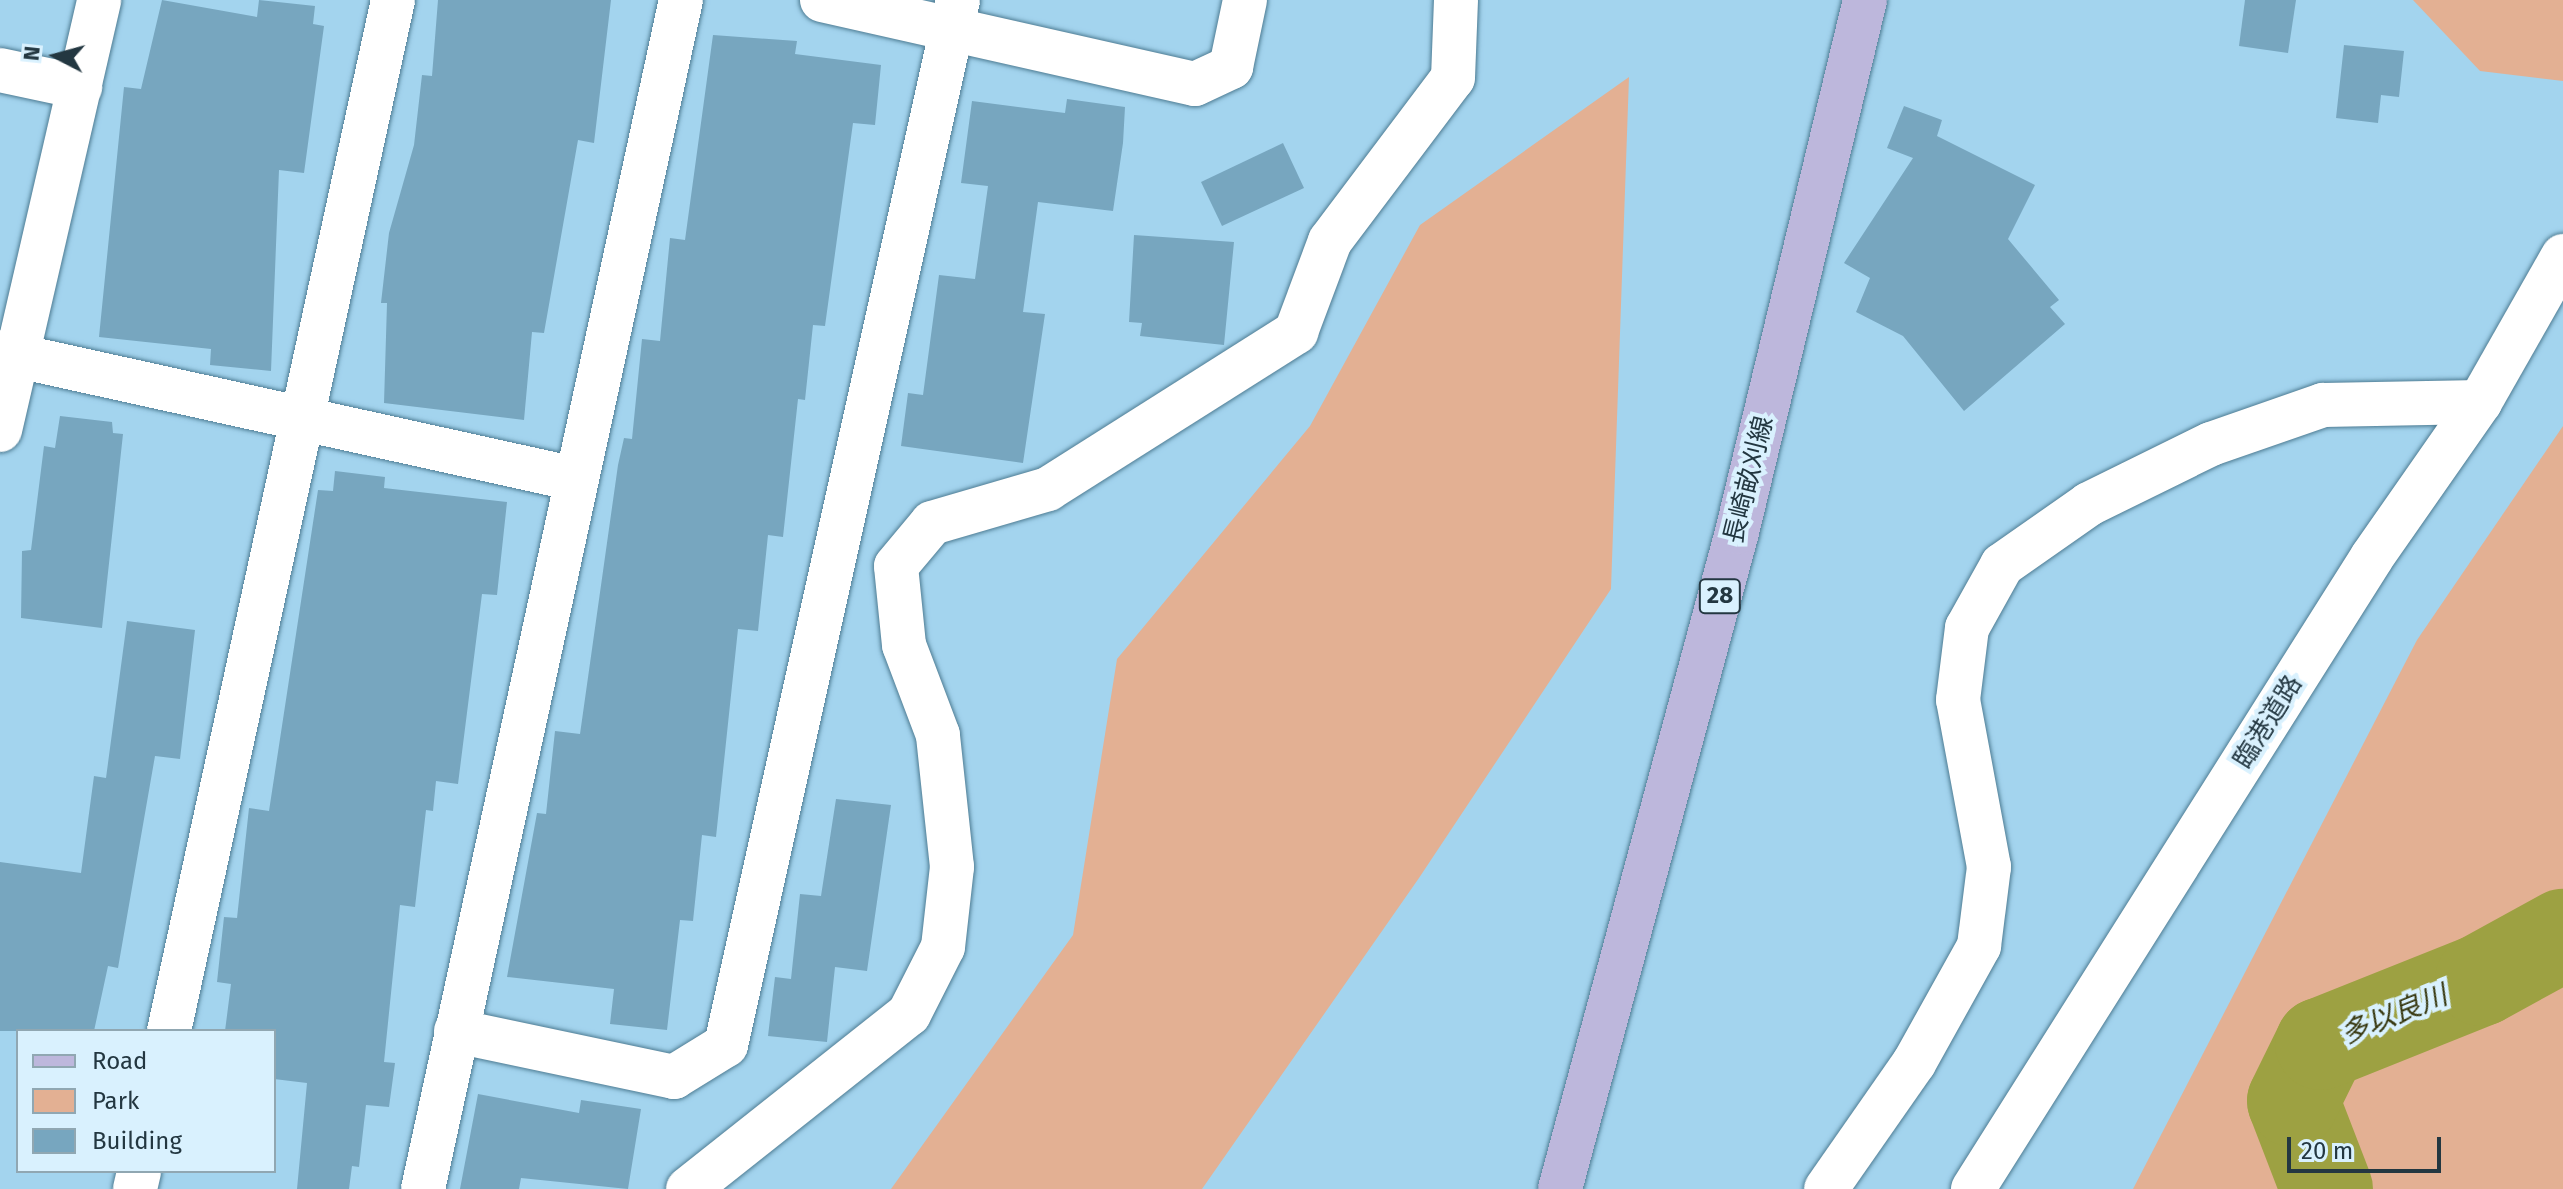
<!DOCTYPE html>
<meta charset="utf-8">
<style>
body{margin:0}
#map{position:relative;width:2563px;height:1189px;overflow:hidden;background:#a3d4ee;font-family:"Fira Sans","Noto Sans JP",sans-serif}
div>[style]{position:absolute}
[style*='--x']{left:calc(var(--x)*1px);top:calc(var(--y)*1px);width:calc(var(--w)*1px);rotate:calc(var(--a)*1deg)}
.green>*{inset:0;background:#e3b093}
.river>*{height:92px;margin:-46px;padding:0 46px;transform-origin:46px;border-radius:46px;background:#9da142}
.building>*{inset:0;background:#77a6bf}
.roads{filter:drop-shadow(0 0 2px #4e7c93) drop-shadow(0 0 2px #4e7c93)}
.minor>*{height:44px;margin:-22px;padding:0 22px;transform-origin:22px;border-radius:22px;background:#fff}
.tertiary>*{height:44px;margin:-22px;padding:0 22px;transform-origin:22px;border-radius:22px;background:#fff}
.primary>*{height:44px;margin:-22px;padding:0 22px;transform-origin:22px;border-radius:22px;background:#bdb7dc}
span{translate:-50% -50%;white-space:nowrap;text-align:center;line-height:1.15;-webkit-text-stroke:8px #d9f1fe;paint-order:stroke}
.shield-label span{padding:2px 6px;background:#d9f1fe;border:2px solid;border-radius:6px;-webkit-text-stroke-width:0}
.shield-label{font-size:24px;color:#233741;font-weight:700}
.street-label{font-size:26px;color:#233741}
.water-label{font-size:28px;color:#373810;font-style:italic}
.legend{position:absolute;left:16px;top:1029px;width:260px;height:144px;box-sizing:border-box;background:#d9f1fe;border:2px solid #90a7b2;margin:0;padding:10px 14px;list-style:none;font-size:24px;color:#233741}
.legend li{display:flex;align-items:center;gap:16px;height:40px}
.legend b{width:40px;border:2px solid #90a7b2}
.north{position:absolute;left:16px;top:16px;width:80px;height:80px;-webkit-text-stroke:6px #d9f1fe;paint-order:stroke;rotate:276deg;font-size:22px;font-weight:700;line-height:32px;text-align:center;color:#233741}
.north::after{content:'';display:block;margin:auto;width:28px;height:36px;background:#233741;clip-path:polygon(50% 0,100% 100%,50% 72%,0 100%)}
.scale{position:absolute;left:2287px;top:1137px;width:154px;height:36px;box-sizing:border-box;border:4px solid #233741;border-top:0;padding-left:10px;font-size:24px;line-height:28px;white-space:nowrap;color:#233741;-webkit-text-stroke:6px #d9f1fe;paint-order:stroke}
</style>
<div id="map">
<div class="green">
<i style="clip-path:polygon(2413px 0,2563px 0,2563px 81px,2480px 71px)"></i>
<i style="clip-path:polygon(1629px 77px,1611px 589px,1419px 878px,1202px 1189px,891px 1189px,1073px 935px,1117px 659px,1310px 426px,1420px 225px)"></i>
<i style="clip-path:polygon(2563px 426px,2563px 1189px,2133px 1189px,2417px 640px)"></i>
</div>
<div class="river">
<i style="--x:2327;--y:1189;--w:94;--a:-111.1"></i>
<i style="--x:2293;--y:1101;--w:64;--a:-63.8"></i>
<i style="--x:2321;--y:1044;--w:172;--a:-21.8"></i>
<i style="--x:2481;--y:980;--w:94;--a:-28.8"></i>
</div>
<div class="building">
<i style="clip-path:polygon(162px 0,257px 17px,259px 0,315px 6px,313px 24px,324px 26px,304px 173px,279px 170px,271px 371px,210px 365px,211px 349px,99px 337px,124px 87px,141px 89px)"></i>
<i style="clip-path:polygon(438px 0,611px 0,594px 143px,578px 140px,544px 333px,532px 332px,524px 420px,384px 403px,387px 303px,381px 303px,389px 233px,414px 145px,422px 75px,432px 76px)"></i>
<i style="clip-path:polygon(2245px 0,2296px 0,2288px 53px,2239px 46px)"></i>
<i style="clip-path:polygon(713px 35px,797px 41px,795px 54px,881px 65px,875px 125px,853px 123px,825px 326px,813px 325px,805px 400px,798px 399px,783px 537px,768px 535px,758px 631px,738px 629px,716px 837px,702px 835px,693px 921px,680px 920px,667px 1030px,610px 1024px,614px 989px,507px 977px,537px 813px,546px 814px,555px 731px,580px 734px,618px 465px,624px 438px,632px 439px,642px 339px,660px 341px,670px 238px,685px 240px)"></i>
<i style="clip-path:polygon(2344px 45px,2404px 51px,2399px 97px,2381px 95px,2378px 123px,2336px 118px)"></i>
<i style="clip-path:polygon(1067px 99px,1125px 107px,1123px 143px,1113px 211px,1038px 202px,1023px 312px,1045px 314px,1023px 463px,901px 446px,908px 393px,923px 395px,939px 275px,975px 279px,988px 186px,961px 183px,972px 101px,1065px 113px)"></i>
<i style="clip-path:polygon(1904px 106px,1942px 120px,1937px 136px,2035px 185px,2008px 239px,2059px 300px,2050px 307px,2065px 324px,1964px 411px,1903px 336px,1856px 312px,1870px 278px,1844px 263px,1913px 158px,1887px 148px)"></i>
<i style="clip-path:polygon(1283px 143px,1304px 188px,1222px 226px,1201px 182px)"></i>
<i style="clip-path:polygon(1134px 235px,1234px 242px,1224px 345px,1140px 336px,1142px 323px,1129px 322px)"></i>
<i style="clip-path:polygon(60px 416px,112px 422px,113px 433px,123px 434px,102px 628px,21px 618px,22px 551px,31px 550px,44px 446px,55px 448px)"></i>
<i style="clip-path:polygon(335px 471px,385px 477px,384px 488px,507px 502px,497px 595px,482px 594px,458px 784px,436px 781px,433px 811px,426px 810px,415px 907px,400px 905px,384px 1062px,395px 1063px,389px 1107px,366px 1105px,359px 1167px,352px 1166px,349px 1189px,297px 1189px,307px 1083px,274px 1079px,274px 1031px,225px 1031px,231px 984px,217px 982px,224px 917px,237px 918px,249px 808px,269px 811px,318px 490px,333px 491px)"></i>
<i style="clip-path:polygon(127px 621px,195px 630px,180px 759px,155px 756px,118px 968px,108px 966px,94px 1031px,0 1031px,0 862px,81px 873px,94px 776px,106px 778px)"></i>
<i style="clip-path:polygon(836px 799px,891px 805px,867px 971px,835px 967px,827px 1042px,768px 1036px,775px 977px,791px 979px,800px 894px,821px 896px)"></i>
<i style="clip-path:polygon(478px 1094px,579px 1113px,581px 1100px,641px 1109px,628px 1189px,521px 1178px,519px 1189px,460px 1189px)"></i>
</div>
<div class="roads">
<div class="minor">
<i style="--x:822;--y:0;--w:382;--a:12.7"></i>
<i style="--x:1195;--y:84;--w:40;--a:-25"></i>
<i style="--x:1231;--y:67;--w:68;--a:-78.2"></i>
<i style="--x:0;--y:70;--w:82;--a:12"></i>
<i style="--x:0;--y:352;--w:589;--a:12.45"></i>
<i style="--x:169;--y:1031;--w:1055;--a:-77.74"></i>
<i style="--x:456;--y:1031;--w:223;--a:11.9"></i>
<i style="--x:674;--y:1077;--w:61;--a:-31.6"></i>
<i style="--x:726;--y:1045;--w:1070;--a:-77.48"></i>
<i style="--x:135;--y:1189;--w:18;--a:-77"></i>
<i style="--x:423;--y:1189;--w:1217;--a:-77.76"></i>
<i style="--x:688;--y:1189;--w:282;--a:-38.4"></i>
<i style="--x:909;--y:1014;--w:75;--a:-63.1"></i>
<i style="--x:943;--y:947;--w:81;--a:-83.6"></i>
<i style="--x:952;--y:867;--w:133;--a:-96.1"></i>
<i style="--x:938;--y:735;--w:96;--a:-110.7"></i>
<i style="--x:904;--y:645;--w:79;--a:-95.8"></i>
<i style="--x:896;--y:566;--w:56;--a:-50.1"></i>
<i style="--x:932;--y:523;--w:121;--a:-16.3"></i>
<i style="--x:1048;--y:489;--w:294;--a:-32.3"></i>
<i style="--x:1296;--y:332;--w:97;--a:-69.5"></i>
<i style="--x:1330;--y:241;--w:204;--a:-53"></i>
<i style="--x:1453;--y:78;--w:78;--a:-87.8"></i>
</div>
<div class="tertiary">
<i style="--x:0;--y:430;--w:441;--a:-77"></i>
<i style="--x:1826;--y:1189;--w:154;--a:-55.1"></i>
<i style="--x:1914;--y:1063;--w:134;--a:-60.9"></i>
<i style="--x:1979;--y:946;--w:80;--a:-82.8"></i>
<i style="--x:1989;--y:867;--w:170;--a:-100.5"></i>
<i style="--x:1958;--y:700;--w:73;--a:-82.9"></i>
<i style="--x:1967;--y:628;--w:72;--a:-60.9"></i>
<i style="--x:2002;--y:565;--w:106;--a:-35"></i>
<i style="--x:2089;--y:504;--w:136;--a:-26.2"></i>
<i style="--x:2211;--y:444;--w:119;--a:-19.2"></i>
<i style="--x:2323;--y:405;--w:157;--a:-1.1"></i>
<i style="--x:1973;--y:1189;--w:747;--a:-57.73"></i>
<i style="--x:2372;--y:557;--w:189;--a:-55.1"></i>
<i style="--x:2480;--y:402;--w:168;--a:-60.4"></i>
</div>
<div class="primary">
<i style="--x:1560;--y:1189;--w:680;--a:-74.92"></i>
<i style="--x:1737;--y:532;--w:547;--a:-76.47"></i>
</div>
</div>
<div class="shield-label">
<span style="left:1720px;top:596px">28</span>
</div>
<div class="street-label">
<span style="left:1749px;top:480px;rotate:-76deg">長崎畝刈線</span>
<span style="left:2268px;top:722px;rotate:-58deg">臨港道路</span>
</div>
<div class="water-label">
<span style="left:2394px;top:1015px;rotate:-22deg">多以良川</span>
</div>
<ul class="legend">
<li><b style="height:10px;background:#bdb7dc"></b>Road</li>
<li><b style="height:22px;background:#e3b093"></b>Park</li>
<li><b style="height:22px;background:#77a6bf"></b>Building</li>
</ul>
<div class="north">N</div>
<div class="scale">20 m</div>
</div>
